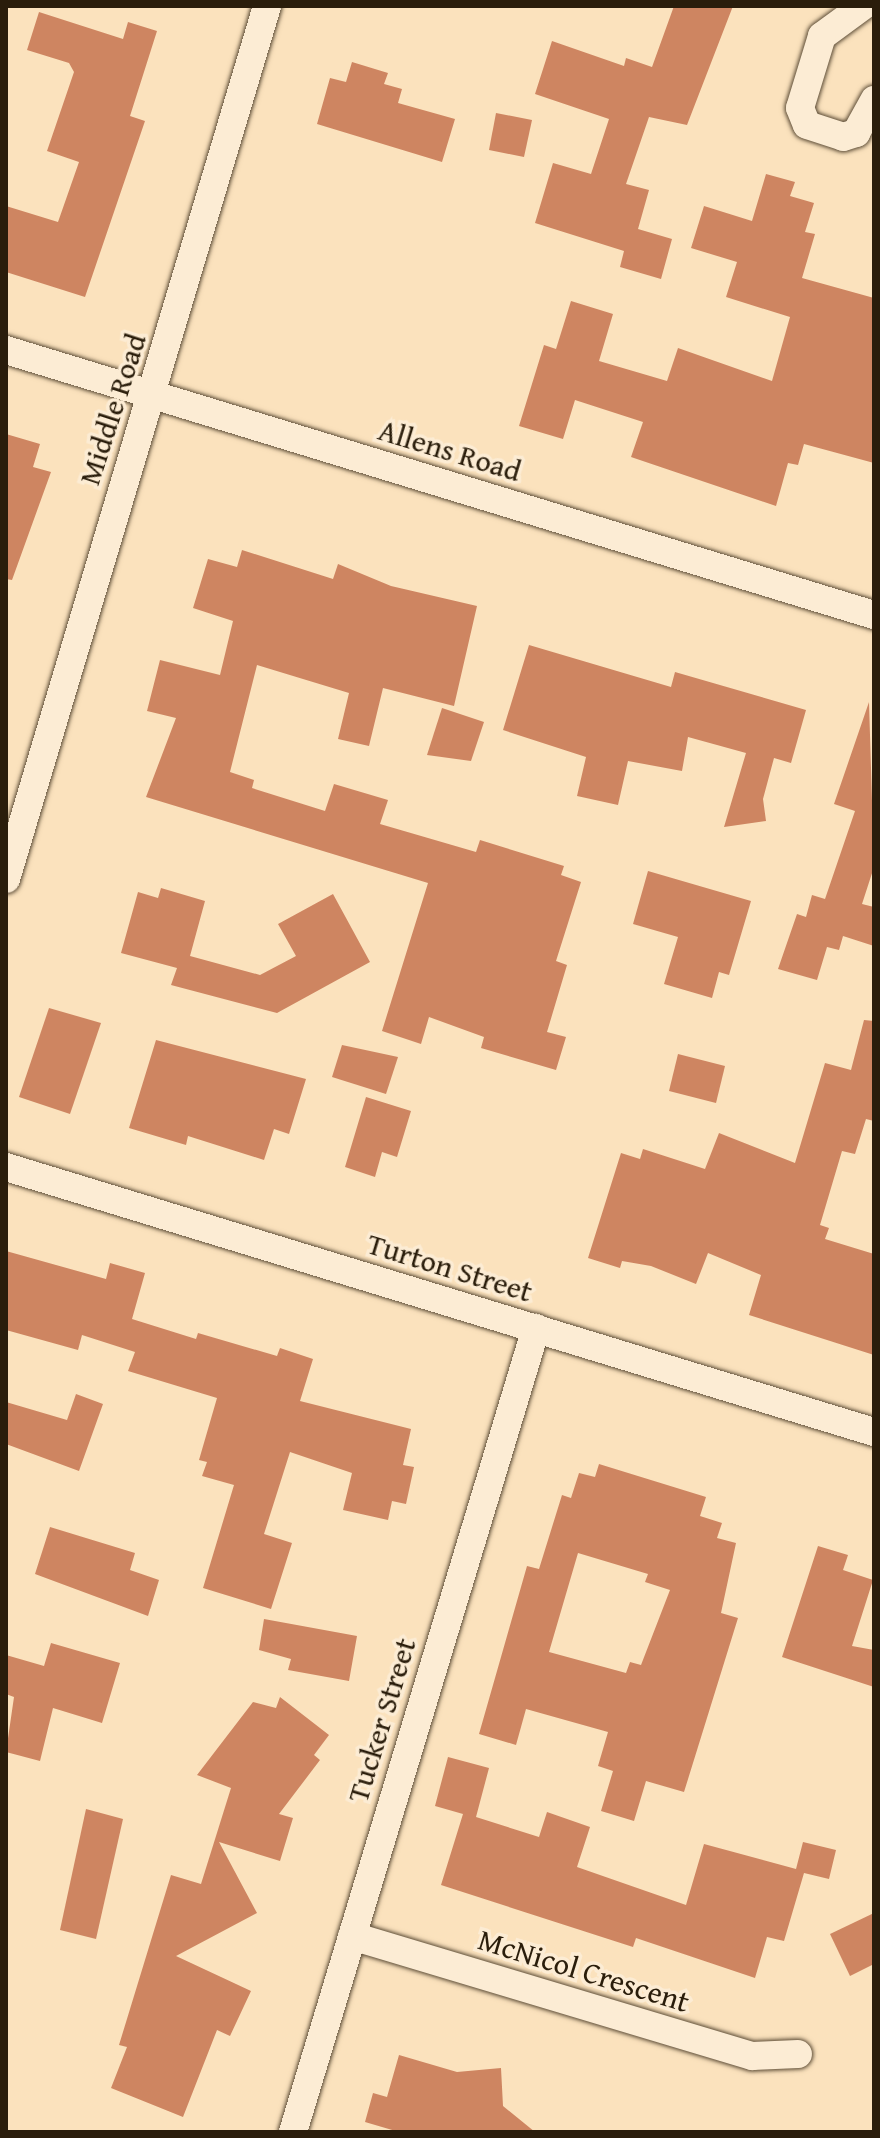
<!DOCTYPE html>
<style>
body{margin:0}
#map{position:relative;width:880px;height:2138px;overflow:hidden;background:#fbe2bd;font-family:"Gentium Book Plus",serif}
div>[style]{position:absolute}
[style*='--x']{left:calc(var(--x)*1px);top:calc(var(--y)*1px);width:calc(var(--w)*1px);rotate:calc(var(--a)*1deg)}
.building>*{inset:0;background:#ce8561}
.roads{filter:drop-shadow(0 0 2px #5e4e38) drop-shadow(0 0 2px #5e4e38)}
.street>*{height:28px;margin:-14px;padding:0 14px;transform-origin:14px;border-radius:14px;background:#fcecd4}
span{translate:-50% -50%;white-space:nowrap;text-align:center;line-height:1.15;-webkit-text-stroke:7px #fcecd4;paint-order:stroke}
.street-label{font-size:30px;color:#2a1d0b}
.frame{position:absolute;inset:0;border:8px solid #2a1d0b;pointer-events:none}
</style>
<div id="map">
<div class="building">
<i style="clip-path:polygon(674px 6px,733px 6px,687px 125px,649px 117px,626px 184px,649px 190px,638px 229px,672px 239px,661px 279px,620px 267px,624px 251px,535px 223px,553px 163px,591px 174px,609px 119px,535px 94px,552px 41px,624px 66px,626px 58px,652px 67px)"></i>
<i style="clip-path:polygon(39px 12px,123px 39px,128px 22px,157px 31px,130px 116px,145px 121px,85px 297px,6px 272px,6px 206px,58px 222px,79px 162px,47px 151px,74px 72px,69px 63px,27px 50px)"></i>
<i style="clip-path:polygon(352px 62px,388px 73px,384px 84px,402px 89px,398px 103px,455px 119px,442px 162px,317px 124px,330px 78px,346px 82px)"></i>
<i style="clip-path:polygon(496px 113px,532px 120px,524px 157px,489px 150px)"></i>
<i style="clip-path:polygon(766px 174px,795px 182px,790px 196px,814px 203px,805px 232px,815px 234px,802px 278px,874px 298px,874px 463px,804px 444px,798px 465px,788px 463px,776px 506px,631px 457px,643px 422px,575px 400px,563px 439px,519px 426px,544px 345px,556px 349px,571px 301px,613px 314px,599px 361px,667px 381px,678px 348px,772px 381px,790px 317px,726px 297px,737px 262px,691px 248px,704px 206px,752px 221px)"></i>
<i style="clip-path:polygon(6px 434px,40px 444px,33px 467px,51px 472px,12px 580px,6px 579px)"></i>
<i style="clip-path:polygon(242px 550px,333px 579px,338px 564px,391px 586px,477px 606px,454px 706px,383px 688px,369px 746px,338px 739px,349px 693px,257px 665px,230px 772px,254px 780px,252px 788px,325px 811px,334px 784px,388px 800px,380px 824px,476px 852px,480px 840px,564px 866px,561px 875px,581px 882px,556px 961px,567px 965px,547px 1032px,566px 1037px,556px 1070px,481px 1048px,484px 1037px,429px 1017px,421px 1044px,382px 1031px,428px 883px,146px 797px,176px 718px,147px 711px,160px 660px,220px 675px,233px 621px,193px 608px,208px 559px,237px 567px)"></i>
<i style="clip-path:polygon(529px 645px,671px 687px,675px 672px,806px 710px,791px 763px,774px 758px,763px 799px,766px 821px,724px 827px,746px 753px,688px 737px,682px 771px,628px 761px,618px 805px,577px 796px,586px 757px,503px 730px)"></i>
<i style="clip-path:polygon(869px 702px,874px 867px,862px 904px,874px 907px,874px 946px,843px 936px,839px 950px,827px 947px,817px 980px,778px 969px,797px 914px,806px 917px,812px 895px,825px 899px,855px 811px,834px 804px)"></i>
<i style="clip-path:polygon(442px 708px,484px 722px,471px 761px,427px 755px)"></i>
<i style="clip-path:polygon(648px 871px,751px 901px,729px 975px,719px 972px,712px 998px,664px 984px,678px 937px,633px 924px)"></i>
<i style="clip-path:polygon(161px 888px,205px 901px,190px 956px,260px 975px,296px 956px,278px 924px,333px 894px,370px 962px,277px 1013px,171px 985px,177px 968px,121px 953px,138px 892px,158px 898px)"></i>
<i style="clip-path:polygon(49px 1008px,101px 1023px,70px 1114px,19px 1097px)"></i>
<i style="clip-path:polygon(864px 1020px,874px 1021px,874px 1121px,866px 1119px,855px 1154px,842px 1151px,820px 1225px,829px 1228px,825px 1239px,874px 1254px,874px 1355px,749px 1315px,761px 1275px,708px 1253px,696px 1284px,651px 1266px,622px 1261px,620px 1268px,588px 1258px,621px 1153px,640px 1159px,643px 1149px,705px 1169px,719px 1133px,795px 1163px,825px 1063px,851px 1070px)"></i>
<i style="clip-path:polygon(156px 1040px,306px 1079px,289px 1134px,274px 1129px,264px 1160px,188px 1136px,186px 1145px,129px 1128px)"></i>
<i style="clip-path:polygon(342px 1045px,398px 1057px,386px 1094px,332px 1077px)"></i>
<i style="clip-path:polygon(678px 1054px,725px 1066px,716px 1103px,669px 1091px)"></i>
<i style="clip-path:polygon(366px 1097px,411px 1111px,397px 1157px,382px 1152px,375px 1177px,345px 1167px)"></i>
<i style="clip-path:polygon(6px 1251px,106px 1279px,110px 1263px,145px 1273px,132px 1319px,196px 1339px,198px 1333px,277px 1356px,280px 1348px,313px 1359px,300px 1401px,411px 1429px,403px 1465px,414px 1467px,406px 1504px,392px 1501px,388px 1520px,343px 1510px,352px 1473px,290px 1452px,264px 1534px,292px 1543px,271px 1609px,203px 1588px,234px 1485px,202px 1476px,207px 1462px,199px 1460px,217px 1398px,128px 1371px,135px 1352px,82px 1335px,78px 1350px,6px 1330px)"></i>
<i style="clip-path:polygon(76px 1394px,103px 1404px,79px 1471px,6px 1444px,6px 1402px,67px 1420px)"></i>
<i style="clip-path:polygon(evenodd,599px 1464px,706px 1497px,700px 1516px,722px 1523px,717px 1538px,736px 1543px,721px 1613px,738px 1618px,684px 1792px,646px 1781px,634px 1821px,601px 1811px,613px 1771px,598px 1766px,608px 1732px,526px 1709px,516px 1745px,479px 1734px,527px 1566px,539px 1569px,562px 1495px,571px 1498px,579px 1473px,595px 1477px,599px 1464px,578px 1553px,648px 1574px,645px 1582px,670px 1590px,641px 1665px,630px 1662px,626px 1673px,549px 1652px,578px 1553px)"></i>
<i style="clip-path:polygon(50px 1527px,135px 1553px,130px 1570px,159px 1580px,148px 1616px,35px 1574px)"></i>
<i style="clip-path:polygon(818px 1546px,848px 1555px,843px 1570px,873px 1580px,852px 1646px,874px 1650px,874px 1687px,782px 1657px)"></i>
<i style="clip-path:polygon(264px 1619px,357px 1636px,349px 1681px,288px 1670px,291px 1659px,259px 1650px)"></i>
<i style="clip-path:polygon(51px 1643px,120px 1663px,102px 1723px,53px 1708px,40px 1761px,6px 1752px,14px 1697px,6px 1694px,6px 1655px,44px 1666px)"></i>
<i style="clip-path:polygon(280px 1697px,329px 1735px,314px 1755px,320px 1760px,279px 1814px,293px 1818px,280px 1861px,219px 1842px,257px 1913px,176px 1956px,251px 1991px,230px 2036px,217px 2030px,183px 2117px,111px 2088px,127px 2047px,119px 2045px,171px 1875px,201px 1884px,231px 1788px,197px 1775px,253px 1702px,276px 1708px)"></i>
<i style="clip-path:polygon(448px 1757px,489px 1768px,476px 1817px,539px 1837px,547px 1812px,590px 1827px,577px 1867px,686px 1905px,704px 1844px,796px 1869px,803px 1842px,836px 1850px,829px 1879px,804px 1873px,784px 1941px,767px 1937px,755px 1978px,636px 1938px,633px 1947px,441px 1885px,463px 1814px,435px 1806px)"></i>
<i style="clip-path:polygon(86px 1809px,123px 1819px,96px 1939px,60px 1930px)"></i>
<i style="clip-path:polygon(874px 1913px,874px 1964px,850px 1976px,830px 1934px)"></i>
<i style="clip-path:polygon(399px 2055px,457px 2072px,501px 2068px,503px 2106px,535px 2132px,399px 2132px,365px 2122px,373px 2093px,387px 2097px)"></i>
</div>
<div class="roads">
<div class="street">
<i style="--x:863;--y:6;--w:51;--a:143.8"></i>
<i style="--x:822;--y:36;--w:75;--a:107"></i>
<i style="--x:800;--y:108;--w:18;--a:68"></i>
<i style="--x:807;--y:125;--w:38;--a:18"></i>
<i style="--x:843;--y:137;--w:14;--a:-17"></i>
<i style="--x:856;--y:133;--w:38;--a:-61"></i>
<i style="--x:6;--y:350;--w:908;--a:16.98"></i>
<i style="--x:6;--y:879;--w:911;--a:-73.35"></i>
<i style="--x:6;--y:1167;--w:908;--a:16.98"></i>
<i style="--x:352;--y:1936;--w:418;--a:16.7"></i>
<i style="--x:752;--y:2056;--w:46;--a:-2.5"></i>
<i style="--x:293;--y:2132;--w:840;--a:-73.18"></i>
</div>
</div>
<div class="street-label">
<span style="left:112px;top:409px;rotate:-72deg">Middle Road</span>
<span style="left:450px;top:450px;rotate:17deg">Allens Road</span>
<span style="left:450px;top:1267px;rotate:17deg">Turton Street</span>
<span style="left:381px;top:1720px;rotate:-73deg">Tucker Street</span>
<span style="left:584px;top:1970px;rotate:17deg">McNicol Crescent</span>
</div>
<div class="frame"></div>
</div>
